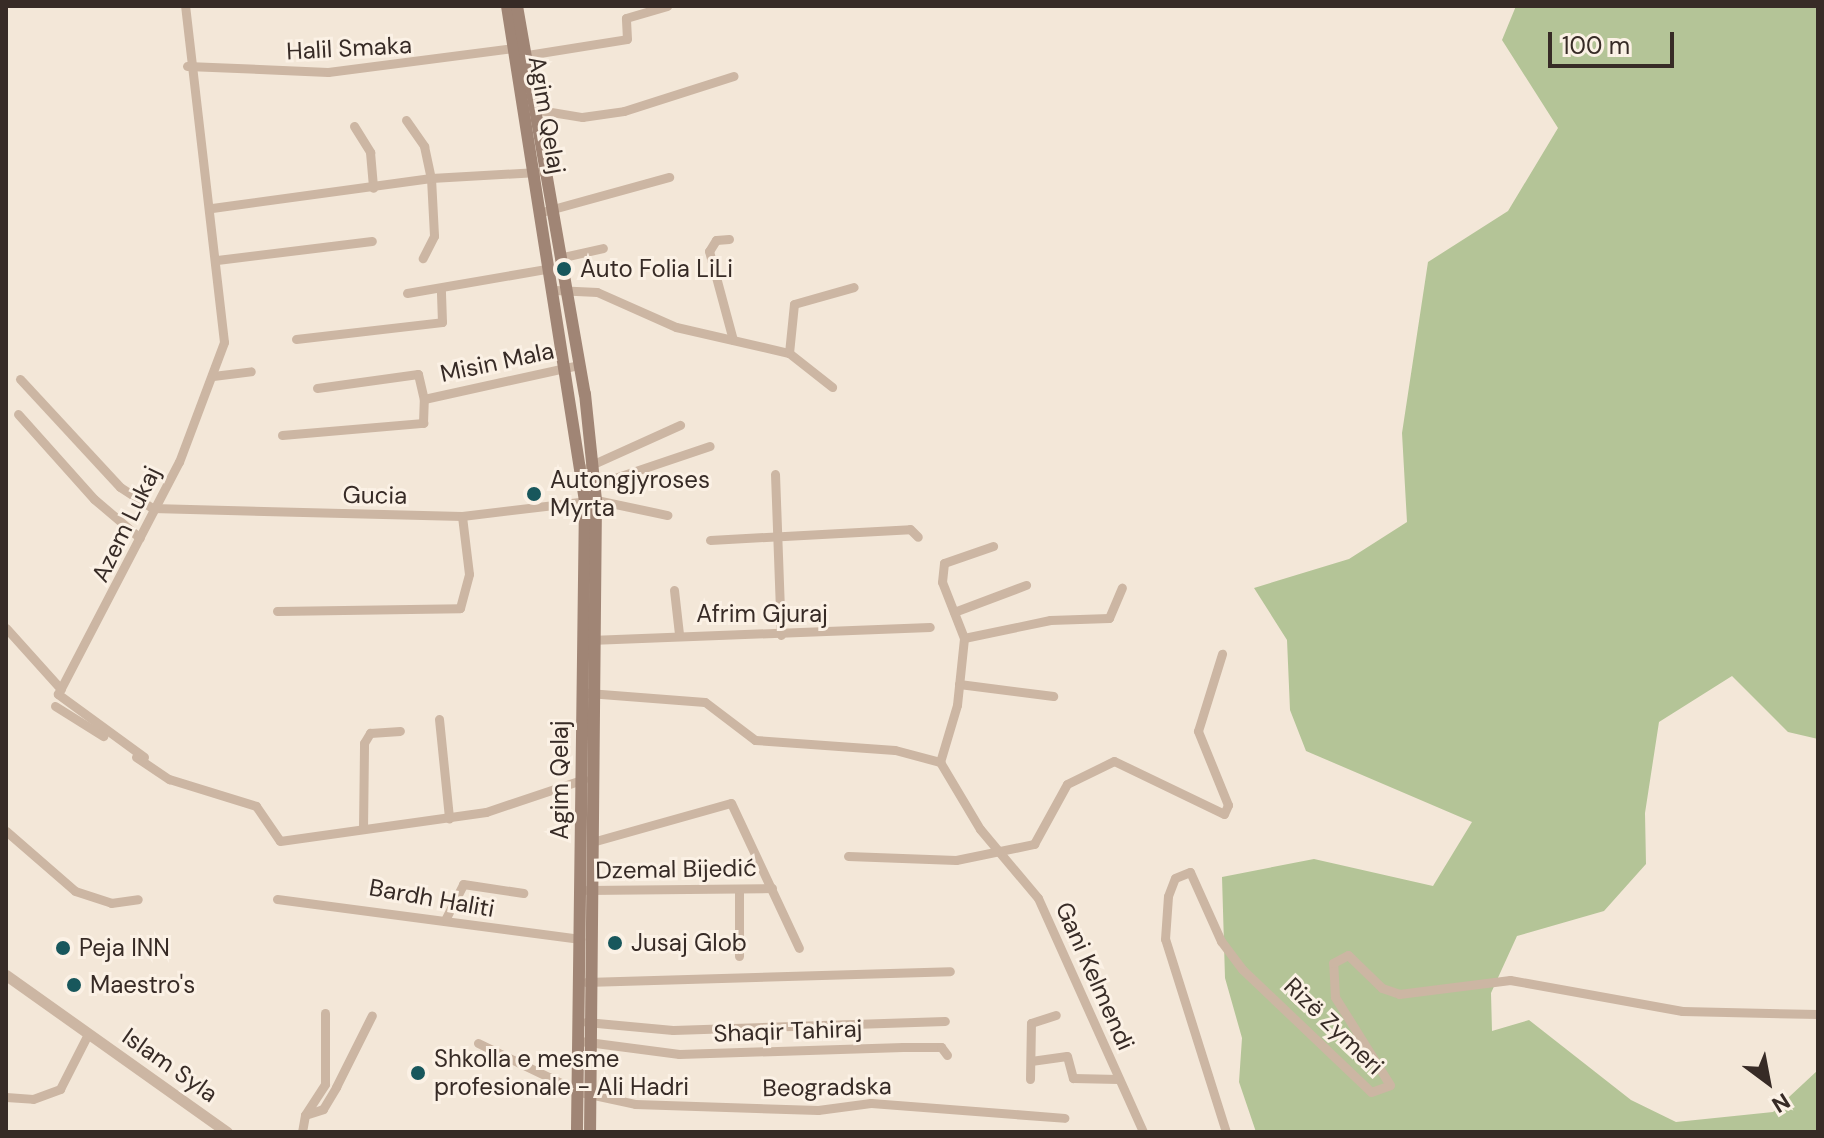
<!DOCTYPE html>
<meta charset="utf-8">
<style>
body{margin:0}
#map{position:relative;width:1824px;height:1138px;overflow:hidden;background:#f3e7d8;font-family:"DM Sans",sans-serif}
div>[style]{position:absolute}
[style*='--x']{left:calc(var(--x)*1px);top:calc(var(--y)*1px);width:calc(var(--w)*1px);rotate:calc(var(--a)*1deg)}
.green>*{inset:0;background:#b4c497}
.minor>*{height:9px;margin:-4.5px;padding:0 4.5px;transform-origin:4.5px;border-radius:4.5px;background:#ccb6a3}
.tertiary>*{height:11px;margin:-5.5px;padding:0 5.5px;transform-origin:5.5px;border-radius:5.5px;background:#ccb6a3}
.secondary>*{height:12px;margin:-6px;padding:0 6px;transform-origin:6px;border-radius:6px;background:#a08575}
.dots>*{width:22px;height:22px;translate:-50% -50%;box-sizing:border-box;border:4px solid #fbf1e5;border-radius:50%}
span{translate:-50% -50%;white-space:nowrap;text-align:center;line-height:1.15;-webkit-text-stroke:6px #fbf1e5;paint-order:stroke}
.street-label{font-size:24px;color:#372b26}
.poi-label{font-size:24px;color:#372b26}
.left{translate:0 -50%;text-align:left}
.frame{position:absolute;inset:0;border:8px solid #372b26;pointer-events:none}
.north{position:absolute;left:1728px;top:1042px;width:80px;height:80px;-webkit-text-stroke:6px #fbf1e5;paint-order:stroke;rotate:148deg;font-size:22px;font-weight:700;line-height:32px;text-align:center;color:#372b26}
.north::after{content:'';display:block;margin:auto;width:28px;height:36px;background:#372b26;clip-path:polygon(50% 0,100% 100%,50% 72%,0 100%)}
.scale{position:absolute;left:1548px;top:32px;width:126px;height:36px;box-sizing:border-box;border:4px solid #372b26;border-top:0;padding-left:10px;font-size:24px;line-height:28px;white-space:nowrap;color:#372b26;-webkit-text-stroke:6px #fbf1e5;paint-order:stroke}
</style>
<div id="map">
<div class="green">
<i style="clip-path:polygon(1516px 6px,1818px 6px,1818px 739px,1788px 732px,1732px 676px,1659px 722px,1645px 813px,1646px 864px,1604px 911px,1517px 936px,1491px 993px,1492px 1031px,1529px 1020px,1631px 1100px,1676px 1122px,1773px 1112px,1818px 1070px,1818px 1132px,1256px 1132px,1239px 1082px,1242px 1038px,1225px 978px,1222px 877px,1314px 859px,1433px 886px,1472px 822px,1306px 751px,1290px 710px,1287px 640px,1254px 588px,1349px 559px,1407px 522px,1402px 433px,1428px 262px,1508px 211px,1558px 128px,1502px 40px)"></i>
</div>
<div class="minor">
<i style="--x:521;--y:56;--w:107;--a:-9.1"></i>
<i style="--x:627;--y:39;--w:21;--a:-93"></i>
<i style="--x:626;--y:18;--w:43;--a:-16.3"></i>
<i style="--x:187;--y:66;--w:141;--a:2.4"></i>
<i style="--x:328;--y:72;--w:187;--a:-7.4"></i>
<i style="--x:533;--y:109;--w:50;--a:9.3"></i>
<i style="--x:582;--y:117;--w:42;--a:-8.1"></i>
<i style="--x:624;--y:111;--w:115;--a:-17.7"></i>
<i style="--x:406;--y:120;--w:32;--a:55"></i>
<i style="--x:424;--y:146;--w:33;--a:78"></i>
<i style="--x:431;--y:178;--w:58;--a:87"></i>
<i style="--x:434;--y:236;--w:25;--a:117"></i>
<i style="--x:354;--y:126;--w:31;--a:58"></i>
<i style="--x:370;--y:152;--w:36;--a:85"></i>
<i style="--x:212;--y:208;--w:221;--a:-7.8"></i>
<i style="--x:431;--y:178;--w:107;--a:-3.2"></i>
<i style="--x:542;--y:212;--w:132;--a:-15.4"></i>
<i style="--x:729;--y:239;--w:13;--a:176"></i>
<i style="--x:716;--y:240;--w:13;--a:122"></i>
<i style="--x:709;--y:251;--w:92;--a:74.9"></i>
<i style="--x:559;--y:258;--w:45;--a:-12.8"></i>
<i style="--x:217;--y:260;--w:156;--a:-7"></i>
<i style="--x:555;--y:290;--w:42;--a:2.7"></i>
<i style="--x:597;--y:292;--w:86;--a:23.9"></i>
<i style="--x:676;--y:327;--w:116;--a:13"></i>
<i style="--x:789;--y:353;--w:55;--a:38.3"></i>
<i style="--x:407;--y:293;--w:146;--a:-9.8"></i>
<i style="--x:296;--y:339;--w:147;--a:-6.6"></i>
<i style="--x:442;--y:322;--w:33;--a:-92"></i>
<i style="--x:789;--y:353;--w:49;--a:-84.2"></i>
<i style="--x:794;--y:304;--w:62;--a:-15.8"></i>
<i style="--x:213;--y:376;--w:38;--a:-7"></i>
<i style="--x:20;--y:379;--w:147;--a:47.2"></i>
<i style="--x:120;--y:487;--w:38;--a:33"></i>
<i style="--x:152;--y:508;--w:310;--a:1.5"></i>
<i style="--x:462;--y:516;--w:135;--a:-6.8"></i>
<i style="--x:596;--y:500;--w:73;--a:11.9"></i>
<i style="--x:317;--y:388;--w:102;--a:-7.9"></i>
<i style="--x:418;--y:374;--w:26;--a:77"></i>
<i style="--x:18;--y:414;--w:114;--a:48.2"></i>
<i style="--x:94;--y:499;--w:60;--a:40.3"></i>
<i style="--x:282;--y:435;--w:142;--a:-4.9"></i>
<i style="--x:423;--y:423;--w:24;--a:-88"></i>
<i style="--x:424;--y:399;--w:159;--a:-12.4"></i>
<i style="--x:589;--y:466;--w:100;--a:-24.3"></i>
<i style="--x:775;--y:474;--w:161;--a:87.9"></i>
<i style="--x:594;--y:485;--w:122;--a:-18.6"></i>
<i style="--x:710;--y:540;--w:200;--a:-3.1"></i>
<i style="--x:910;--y:529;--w:11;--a:45"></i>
<i style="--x:674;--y:590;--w:44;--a:83.5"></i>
<i style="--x:277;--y:611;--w:183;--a:-0.9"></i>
<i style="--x:460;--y:608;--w:35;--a:-75"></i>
<i style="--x:469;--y:574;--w:58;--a:-96.9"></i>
<i style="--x:954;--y:612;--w:77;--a:-20.6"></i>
<i style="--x:6;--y:628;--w:82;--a:48"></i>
<i style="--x:964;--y:638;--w:88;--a:-11.8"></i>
<i style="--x:1050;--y:620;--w:59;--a:-1.9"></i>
<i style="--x:1109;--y:618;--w:33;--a:-67"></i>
<i style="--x:590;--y:640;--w:340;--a:-2.2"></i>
<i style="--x:959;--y:684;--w:95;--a:7.3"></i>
<i style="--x:588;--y:693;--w:117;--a:4.4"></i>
<i style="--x:705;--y:702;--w:63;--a:37.2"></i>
<i style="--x:755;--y:740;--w:140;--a:4.1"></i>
<i style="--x:895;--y:750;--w:47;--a:14.9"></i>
<i style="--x:940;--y:762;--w:78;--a:59.2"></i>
<i style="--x:980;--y:829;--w:90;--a:50"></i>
<i style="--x:1038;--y:898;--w:256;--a:65.8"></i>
<i style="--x:55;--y:706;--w:57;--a:32"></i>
<i style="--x:439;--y:719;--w:100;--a:84.2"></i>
<i style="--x:136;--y:757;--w:40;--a:34"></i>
<i style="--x:169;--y:779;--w:91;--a:17.2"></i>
<i style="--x:256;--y:806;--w:42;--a:55.6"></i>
<i style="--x:280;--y:841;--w:208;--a:-8"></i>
<i style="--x:486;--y:812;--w:103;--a:-18.6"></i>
<i style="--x:144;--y:757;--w:107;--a:-143.8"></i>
<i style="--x:58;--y:694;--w:262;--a:-62.5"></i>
<i style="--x:179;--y:462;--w:128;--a:-69.4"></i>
<i style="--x:224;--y:342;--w:338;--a:-96.6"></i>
<i style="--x:940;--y:762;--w:59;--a:-73.4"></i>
<i style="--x:957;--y:705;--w:67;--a:-84"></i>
<i style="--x:964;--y:638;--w:60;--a:-111.4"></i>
<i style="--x:942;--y:582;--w:19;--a:-84"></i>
<i style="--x:944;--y:563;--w:52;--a:-19.1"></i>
<i style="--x:363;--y:829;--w:86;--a:-89.3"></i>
<i style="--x:364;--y:743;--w:12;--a:-59"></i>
<i style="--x:370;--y:733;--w:30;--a:-4"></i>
<i style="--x:6;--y:831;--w:91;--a:41"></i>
<i style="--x:75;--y:891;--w:38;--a:18"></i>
<i style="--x:111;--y:903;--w:27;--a:-8"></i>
<i style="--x:592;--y:842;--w:144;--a:-15.7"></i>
<i style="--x:731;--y:803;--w:160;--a:64.9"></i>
<i style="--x:848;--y:856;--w:108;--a:2.1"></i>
<i style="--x:956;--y:860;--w:80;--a:-11.6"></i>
<i style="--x:1034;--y:844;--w:68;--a:-61.2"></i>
<i style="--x:1067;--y:784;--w:52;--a:-26.1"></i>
<i style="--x:1114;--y:761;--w:122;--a:25.7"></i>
<i style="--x:1224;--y:814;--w:10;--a:-66"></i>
<i style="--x:1228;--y:805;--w:80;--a:-112.1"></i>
<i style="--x:1198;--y:731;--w:81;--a:-72.7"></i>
<i style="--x:739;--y:889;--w:67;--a:90"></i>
<i style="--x:587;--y:890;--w:185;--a:-0.6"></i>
<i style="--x:277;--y:899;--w:306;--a:7.5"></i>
<i style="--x:446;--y:918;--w:38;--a:-63"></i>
<i style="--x:463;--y:884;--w:61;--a:8.5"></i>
<i style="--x:586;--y:982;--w:364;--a:-1.7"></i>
<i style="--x:586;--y:1022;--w:87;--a:5.3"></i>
<i style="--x:673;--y:1030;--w:272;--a:-1.9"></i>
<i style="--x:580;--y:1041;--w:100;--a:7.5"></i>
<i style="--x:679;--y:1054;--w:224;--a:-1.8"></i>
<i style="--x:903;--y:1047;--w:38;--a:0"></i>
<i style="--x:941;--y:1047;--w:10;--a:53"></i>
<i style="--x:478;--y:1043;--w:113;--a:25.7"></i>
<i style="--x:580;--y:1092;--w:56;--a:12.3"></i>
<i style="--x:635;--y:1104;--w:183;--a:1.9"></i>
<i style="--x:818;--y:1110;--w:53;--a:-7.5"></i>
<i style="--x:871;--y:1103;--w:194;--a:4.4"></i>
<i style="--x:1031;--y:1061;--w:36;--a:-8"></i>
<i style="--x:1067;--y:1056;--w:23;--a:75"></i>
<i style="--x:1073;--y:1078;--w:45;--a:1.3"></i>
<i style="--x:1030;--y:1079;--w:56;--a:-89"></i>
<i style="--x:1031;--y:1023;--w:26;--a:-18"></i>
<i style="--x:6;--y:1097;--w:27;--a:4"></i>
<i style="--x:33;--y:1099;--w:29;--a:-20"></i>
<i style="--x:60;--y:1089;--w:62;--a:-63"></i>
<i style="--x:305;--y:1115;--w:37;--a:-57"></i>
<i style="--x:325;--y:1084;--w:71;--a:-90"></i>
<i style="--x:302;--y:1132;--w:17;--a:-80"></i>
<i style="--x:305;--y:1115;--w:19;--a:-18"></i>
<i style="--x:323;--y:1109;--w:26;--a:-59"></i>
<i style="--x:336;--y:1087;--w:80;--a:-63.4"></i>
<i style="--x:1226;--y:1132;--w:202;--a:-107.5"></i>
<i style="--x:1165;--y:939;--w:43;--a:-86"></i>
<i style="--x:1168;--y:896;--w:19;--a:-69"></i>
<i style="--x:1175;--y:878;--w:16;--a:-22"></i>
<i style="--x:1190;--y:872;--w:76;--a:65.8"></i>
<i style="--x:1221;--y:941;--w:35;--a:53"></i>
<i style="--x:1242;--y:969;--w:178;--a:43.6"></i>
<i style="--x:1371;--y:1092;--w:20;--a:-20"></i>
<i style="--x:1390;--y:1085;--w:104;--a:-122"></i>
<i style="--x:1335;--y:997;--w:34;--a:-93"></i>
<i style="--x:1333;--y:963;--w:17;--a:-28"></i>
<i style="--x:1348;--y:955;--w:47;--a:44.1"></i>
<i style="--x:1382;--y:988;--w:18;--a:19"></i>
<i style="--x:1399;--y:994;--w:112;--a:-7.2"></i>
<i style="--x:1510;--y:980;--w:175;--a:10.2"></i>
<i style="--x:1682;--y:1011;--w:136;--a:1.3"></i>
</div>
<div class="tertiary">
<i style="--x:6;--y:975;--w:271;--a:35.4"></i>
</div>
<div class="secondary">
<i style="--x:507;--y:6;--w:501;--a:81.05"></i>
<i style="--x:585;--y:501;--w:631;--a:90.73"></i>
<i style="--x:517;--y:6;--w:394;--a:80.1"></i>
<i style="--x:585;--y:394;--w:107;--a:84.1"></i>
<i style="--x:596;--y:500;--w:632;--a:90.54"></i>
</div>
<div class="dots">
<i style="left:564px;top:269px;background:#18575c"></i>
<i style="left:534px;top:494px;background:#18575c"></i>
<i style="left:615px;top:943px;background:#18575c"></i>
<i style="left:63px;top:948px;background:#18575c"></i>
<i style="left:74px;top:985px;background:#18575c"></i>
<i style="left:418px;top:1073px;background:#18575c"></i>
</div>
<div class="street-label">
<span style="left:349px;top:48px;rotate:-3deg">Halil Smaka</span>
<span style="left:547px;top:115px;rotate:80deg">Agim Qelaj</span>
<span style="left:497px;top:362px;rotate:-12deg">Misin Mala</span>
<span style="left:375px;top:495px;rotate:1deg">Gucia</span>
<span style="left:126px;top:524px;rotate:-64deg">Azem Lukaj</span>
<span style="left:762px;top:614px">Afrim Gjuraj</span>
<span style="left:560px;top:780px;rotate:-90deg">Agim Qelaj</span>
<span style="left:676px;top:869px;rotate:-1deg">Dzemal Bijedić</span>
<span style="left:432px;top:898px;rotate:10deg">Bardh Haliti</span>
<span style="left:1095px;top:976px;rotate:66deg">Gani Kelmendi</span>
<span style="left:1334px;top:1026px;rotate:44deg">Rizë Zymeri</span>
<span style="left:788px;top:1031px;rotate:-2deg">Shaqir Tahiraj</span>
<span style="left:170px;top:1065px;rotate:35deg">Islam Syla</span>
<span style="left:827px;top:1087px;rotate:-1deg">Beogradska</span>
</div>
<div class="poi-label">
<span class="left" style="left:580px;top:269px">Auto Folia LiLi</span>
<span class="left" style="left:550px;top:494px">Autongjyroses<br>Myrta</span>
<span class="left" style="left:631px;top:943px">Jusaj Glob</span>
<span class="left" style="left:79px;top:948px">Peja INN</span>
<span class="left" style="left:90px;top:985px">Maestro's</span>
<span class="left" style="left:434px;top:1073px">Shkolla e mesme<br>profesionale - Ali Hadri</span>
</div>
<div class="frame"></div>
<div class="north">N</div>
<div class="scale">100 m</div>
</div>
